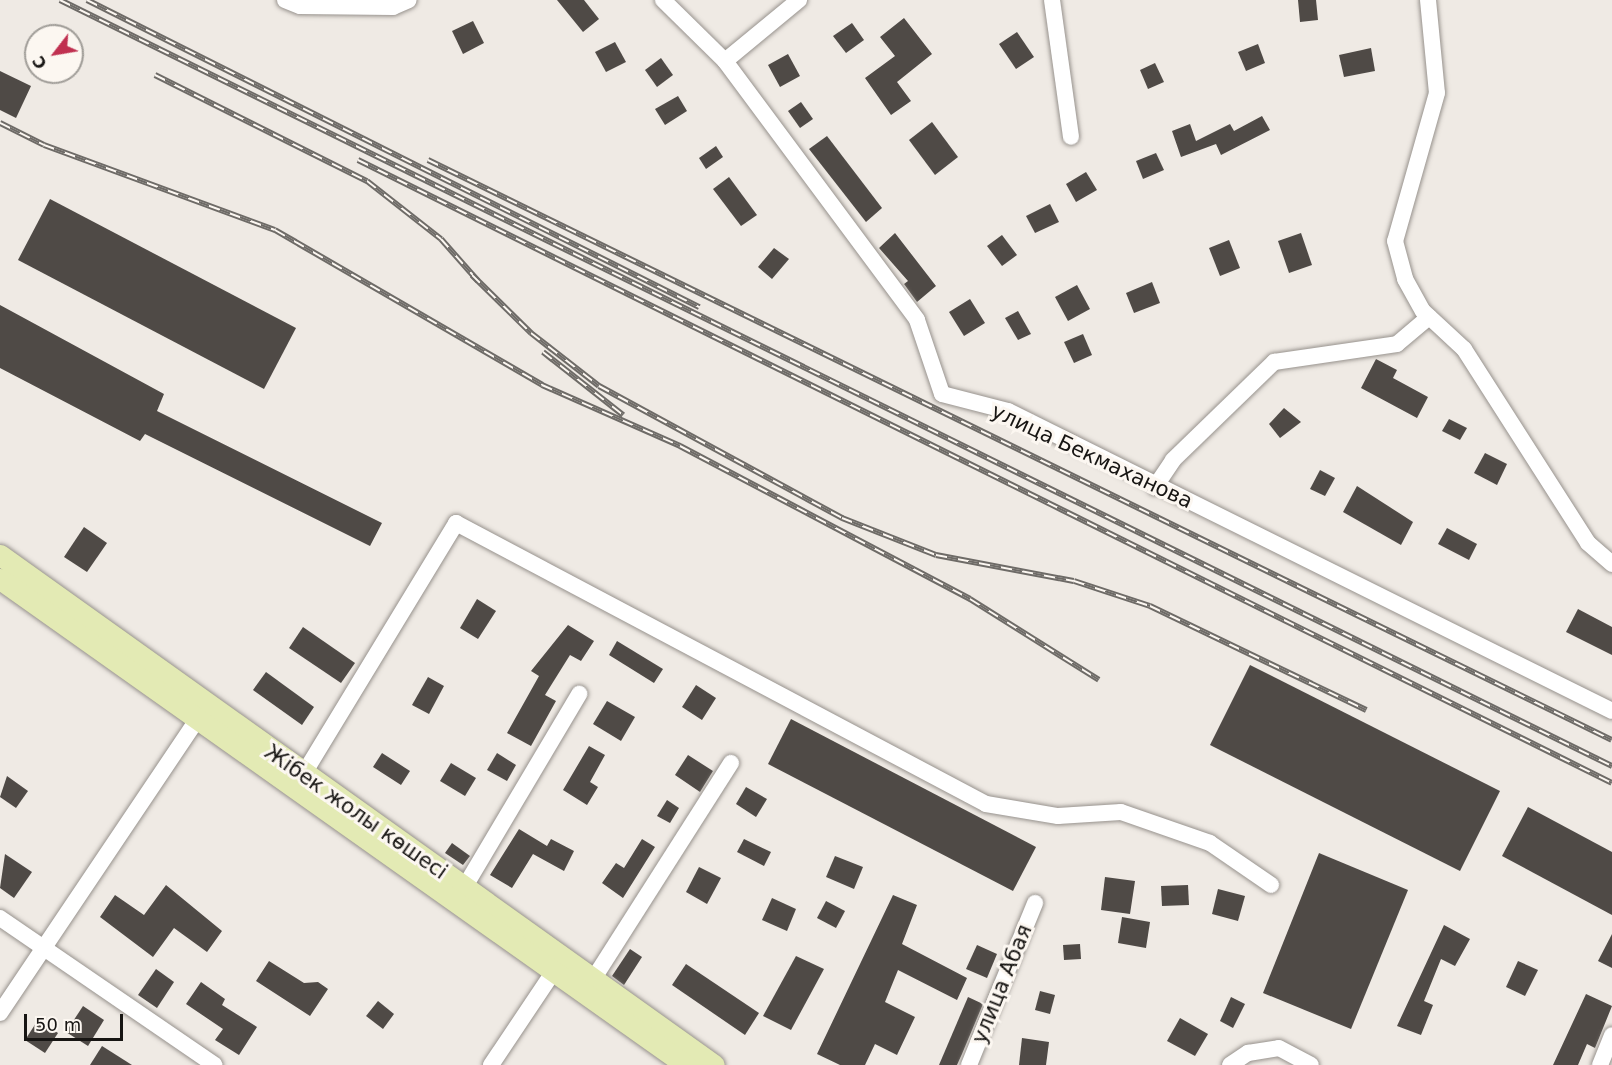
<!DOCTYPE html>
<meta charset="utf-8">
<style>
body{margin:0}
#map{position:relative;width:1612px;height:1065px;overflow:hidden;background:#efeae4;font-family:"DejaVu Sans",sans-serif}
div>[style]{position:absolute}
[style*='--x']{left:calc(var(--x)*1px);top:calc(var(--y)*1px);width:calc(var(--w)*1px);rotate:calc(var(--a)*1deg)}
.building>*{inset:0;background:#4f4a46}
.roads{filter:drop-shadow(0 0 2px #97928d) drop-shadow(0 0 2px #97928d)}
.minor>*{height:16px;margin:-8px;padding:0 8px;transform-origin:8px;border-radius:8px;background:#fff}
.major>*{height:21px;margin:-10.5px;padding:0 10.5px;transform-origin:10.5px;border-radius:10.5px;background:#e3eab4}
.rail>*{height:6px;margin-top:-3px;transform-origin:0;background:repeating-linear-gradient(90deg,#fcf7f1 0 11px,#6e6b67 0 22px);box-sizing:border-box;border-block:2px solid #6e6b67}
span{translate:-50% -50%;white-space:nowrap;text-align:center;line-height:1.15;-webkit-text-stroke:6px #fcf7f1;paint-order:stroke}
.street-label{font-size:21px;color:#171513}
.north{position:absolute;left:24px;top:24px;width:60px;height:60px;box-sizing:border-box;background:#fcf7f1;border:2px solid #a09d98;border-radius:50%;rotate:239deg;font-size:16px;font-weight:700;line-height:24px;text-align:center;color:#171513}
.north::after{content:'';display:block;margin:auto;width:21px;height:27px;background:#c03050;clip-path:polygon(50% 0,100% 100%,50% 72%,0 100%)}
.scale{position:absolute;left:24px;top:1014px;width:99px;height:27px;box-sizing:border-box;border:3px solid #171513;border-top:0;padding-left:8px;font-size:18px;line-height:21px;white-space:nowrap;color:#171513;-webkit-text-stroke:4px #fcf7f1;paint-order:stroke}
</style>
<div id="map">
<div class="building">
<i style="clip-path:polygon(557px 0,584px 0,599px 19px,583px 32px)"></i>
<i style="clip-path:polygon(1298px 0,1316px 0,1318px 20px,1300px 22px)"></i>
<i style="clip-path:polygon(904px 18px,932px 54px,897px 82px,911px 101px,891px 115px,865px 78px,895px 56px,880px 37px)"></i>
<i style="clip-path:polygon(473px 21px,484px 43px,463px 54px,452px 31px)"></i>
<i style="clip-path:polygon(852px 23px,864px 40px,846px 53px,833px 36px)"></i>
<i style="clip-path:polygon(1017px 32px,1034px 57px,1016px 69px,999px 44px)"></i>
<i style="clip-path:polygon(615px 42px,626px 62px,606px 72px,595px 52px)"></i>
<i style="clip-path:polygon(1258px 44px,1265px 63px,1246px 71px,1238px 52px)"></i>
<i style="clip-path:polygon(1371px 48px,1375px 71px,1344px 77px,1339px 55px)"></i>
<i style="clip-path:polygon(788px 54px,800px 76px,780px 87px,768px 65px)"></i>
<i style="clip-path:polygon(661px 58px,673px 75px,657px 87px,645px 70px)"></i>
<i style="clip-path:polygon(1155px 63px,1164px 82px,1148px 89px,1140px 70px)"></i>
<i style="clip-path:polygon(0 71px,31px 86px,16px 118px,0 110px)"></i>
<i style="clip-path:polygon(678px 96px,687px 111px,665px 125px,655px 109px)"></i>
<i style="clip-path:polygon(801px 102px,813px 119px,800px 128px,788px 111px)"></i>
<i style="clip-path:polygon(1262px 116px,1270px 130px,1221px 155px,1216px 144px,1181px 157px,1172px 131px,1190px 124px,1196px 141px,1230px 124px,1234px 131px)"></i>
<i style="clip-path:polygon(932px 122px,958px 157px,935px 175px,909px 140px)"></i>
<i style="clip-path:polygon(827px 136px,882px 208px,866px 222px,809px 149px)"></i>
<i style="clip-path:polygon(716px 146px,723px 157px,706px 169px,699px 158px)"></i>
<i style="clip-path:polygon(1156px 153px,1164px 170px,1143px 179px,1136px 161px)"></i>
<i style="clip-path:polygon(1086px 172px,1097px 190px,1076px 202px,1066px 184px)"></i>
<i style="clip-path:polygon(729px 177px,757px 215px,741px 226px,713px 189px)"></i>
<i style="clip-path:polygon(50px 199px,296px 328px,264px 389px,18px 260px)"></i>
<i style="clip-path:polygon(1050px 204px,1059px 222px,1035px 233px,1026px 216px)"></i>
<i style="clip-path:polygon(895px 233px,936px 286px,917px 302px,904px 284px,908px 281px,879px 248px)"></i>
<i style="clip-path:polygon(1301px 233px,1312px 265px,1289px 273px,1278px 241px)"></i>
<i style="clip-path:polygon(1002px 235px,1017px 255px,1002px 266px,987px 246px)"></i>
<i style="clip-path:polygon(1229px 240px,1240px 268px,1220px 276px,1209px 248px)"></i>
<i style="clip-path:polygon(774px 248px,789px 259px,772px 279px,758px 267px)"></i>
<i style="clip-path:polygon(1152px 282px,1160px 303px,1134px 313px,1126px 293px)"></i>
<i style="clip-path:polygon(1077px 285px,1090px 309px,1068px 321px,1055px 297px)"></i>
<i style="clip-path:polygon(970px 299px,985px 323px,964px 336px,949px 312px)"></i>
<i style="clip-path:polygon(0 305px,164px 394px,157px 411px,382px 523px,370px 546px,145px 434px,140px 441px,0 368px)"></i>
<i style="clip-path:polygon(1018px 311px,1031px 334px,1018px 340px,1005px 318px)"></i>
<i style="clip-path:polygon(1083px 334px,1092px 355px,1074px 363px,1064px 342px)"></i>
<i style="clip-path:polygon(1376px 359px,1397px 370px,1393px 378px,1428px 397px,1417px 418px,1361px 388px)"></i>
<i style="clip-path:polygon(1284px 408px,1301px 422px,1280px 438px,1269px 424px)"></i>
<i style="clip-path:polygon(1449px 419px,1467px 428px,1460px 440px,1442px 431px)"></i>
<i style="clip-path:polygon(1485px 453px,1507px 464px,1497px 485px,1474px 473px)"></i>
<i style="clip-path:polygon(1320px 470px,1335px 478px,1325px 496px,1310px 489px)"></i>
<i style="clip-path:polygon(1357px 486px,1413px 522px,1401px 545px,1343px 512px)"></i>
<i style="clip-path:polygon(84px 527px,107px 543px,87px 572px,64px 557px)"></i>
<i style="clip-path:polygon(1447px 528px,1477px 544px,1469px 560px,1438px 544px)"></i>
<i style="clip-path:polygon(477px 599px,496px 611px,478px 639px,460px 628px)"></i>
<i style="clip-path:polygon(1578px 609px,1612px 627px,1612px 655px,1566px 632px)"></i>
<i style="clip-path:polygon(568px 625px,594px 641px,581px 661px,570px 655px,545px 695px,556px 701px,531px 746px,507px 733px,539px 676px,531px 671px)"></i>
<i style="clip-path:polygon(303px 627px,355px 663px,341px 683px,289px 648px)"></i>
<i style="clip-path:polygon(617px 641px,663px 669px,654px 683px,609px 655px)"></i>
<i style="clip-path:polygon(1250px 665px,1500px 791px,1460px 871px,1210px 745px)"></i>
<i style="clip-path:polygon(266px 672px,314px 707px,302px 725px,253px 690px)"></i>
<i style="clip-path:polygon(428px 677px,444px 686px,429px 714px,412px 705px)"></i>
<i style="clip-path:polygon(696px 685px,716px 698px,702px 720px,682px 707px)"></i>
<i style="clip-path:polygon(607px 701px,635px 717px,621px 741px,593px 724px)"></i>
<i style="clip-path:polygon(791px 719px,1036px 847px,1013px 891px,768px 764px)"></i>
<i style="clip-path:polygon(589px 746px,605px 755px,590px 782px,598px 787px,587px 805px,563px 790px)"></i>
<i style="clip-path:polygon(382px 753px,410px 771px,401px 785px,373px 767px)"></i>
<i style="clip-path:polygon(497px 753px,516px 765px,507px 781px,487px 770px)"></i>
<i style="clip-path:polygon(688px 755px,713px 771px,700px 792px,675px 775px)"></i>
<i style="clip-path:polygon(451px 763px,476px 778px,465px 796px,440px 781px)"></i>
<i style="clip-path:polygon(7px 776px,28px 791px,16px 808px,0 797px)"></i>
<i style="clip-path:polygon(746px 787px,767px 799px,756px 817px,736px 804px)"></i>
<i style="clip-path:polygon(667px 800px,679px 808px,670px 823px,657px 816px)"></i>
<i style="clip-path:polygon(1528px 807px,1612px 852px,1612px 915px,1502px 856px)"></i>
<i style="clip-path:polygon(519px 829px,547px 846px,551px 839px,574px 851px,564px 871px,533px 854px,512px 888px,490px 875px)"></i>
<i style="clip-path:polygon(642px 839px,655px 847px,623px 898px,602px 883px,616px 863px,624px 868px)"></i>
<i style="clip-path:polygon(744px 839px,771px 852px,764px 866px,737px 852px)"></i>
<i style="clip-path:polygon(452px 843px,470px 856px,463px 865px,445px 853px)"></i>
<i style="clip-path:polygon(1319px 853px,1408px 890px,1351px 1029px,1263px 993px)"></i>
<i style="clip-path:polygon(5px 854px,32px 872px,14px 898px,0 888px)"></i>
<i style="clip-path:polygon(835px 856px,863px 867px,854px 889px,826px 877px)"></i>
<i style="clip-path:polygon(699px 867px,721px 878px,707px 904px,686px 892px)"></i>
<i style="clip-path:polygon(1105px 877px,1135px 881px,1130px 914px,1101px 910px)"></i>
<i style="clip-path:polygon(166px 885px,222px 931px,207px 952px,174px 928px,153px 957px,100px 917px,115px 895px,144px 915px)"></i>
<i style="clip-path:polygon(1188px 885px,1189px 905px,1162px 906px,1161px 886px)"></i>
<i style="clip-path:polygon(1218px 889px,1245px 896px,1238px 921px,1212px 914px)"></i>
<i style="clip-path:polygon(893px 895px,917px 905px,902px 944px,967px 978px,957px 1000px,898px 970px,885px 1002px,915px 1017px,897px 1055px,875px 1044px,865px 1065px,840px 1065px,817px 1054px)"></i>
<i style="clip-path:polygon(772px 898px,796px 909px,787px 931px,762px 920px)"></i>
<i style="clip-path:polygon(826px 901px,845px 911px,836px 928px,817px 918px)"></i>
<i style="clip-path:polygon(1122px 917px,1150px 922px,1146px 948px,1118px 943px)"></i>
<i style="clip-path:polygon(1444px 925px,1470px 939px,1455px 966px,1441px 959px,1424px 1001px,1433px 1005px,1421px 1035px,1397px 1026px)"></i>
<i style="clip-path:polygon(1612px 934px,1612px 968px,1598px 961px)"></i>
<i style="clip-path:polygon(1080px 944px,1081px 959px,1064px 960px,1063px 945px)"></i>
<i style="clip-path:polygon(977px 945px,997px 954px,987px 978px,966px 969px)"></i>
<i style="clip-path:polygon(630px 949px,642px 957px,624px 985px,612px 976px)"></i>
<i style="clip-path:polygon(796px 956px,824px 969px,791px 1030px,763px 1016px)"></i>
<i style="clip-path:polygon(269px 961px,304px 983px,318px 982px,328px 989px,310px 1016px,256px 981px)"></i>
<i style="clip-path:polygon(1518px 961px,1538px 970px,1525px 996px,1506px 987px)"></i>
<i style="clip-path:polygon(686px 964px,759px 1013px,745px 1035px,672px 985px)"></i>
<i style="clip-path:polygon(156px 969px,174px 982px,157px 1008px,138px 995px)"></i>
<i style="clip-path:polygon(201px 982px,225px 999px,222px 1005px,257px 1027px,239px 1055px,215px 1040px,223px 1029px,186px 1004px)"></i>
<i style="clip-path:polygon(1040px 991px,1055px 995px,1050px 1014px,1035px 1010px)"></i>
<i style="clip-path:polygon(1586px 994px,1612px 1006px,1595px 1048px,1587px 1044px,1578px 1065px,1553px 1065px)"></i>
<i style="clip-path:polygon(968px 997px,983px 1004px,962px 1054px,957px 1065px,939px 1065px)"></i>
<i style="clip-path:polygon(1231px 997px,1245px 1004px,1233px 1028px,1220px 1021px)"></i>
<i style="clip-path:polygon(378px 1001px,394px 1014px,383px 1029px,366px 1016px)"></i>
<i style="clip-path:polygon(83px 1006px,104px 1020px,88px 1046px,66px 1032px)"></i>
<i style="clip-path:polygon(1180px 1018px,1208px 1034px,1195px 1056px,1167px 1041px)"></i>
<i style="clip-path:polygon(38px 1020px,58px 1033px,45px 1053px,25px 1040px)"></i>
<i style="clip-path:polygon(1022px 1038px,1049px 1042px,1046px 1065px,1019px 1065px)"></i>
<i style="clip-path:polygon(102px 1046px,132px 1065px,90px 1065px)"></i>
</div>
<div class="roads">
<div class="minor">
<i style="--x:285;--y:0;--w:16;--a:22"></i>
<i style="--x:300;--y:6;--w:93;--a:0.6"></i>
<i style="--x:393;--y:7;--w:17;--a:-24"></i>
<i style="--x:663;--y:0;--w:87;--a:44.5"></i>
<i style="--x:725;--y:61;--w:322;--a:53.4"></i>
<i style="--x:917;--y:320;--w:78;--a:71.3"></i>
<i style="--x:942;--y:394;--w:68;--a:14.4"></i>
<i style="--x:1008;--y:411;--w:674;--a:26.41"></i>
<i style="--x:1052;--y:0;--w:138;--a:82.1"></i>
<i style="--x:1428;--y:0;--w:93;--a:84.5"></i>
<i style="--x:1437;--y:93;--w:154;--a:105.8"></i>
<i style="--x:1395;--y:241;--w:39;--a:75"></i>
<i style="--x:1405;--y:279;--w:37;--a:61"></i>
<i style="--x:1423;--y:311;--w:56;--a:42.8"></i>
<i style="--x:1464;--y:349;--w:230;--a:57.4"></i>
<i style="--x:1588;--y:543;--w:32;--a:41"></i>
<i style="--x:725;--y:61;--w:96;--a:-39.5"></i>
<i style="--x:1155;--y:487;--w:32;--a:-56"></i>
<i style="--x:1173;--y:460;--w:141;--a:-44.1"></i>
<i style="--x:1274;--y:362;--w:124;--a:-8.3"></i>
<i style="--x:1397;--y:344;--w:42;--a:-40.2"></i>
<i style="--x:303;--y:775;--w:295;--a:-58.7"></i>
<i style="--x:456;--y:523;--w:600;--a:27.93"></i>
<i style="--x:986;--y:804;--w:73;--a:9.5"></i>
<i style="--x:1058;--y:816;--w:63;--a:-3.6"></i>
<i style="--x:1121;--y:812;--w:94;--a:19.2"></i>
<i style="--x:1210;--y:843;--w:74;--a:34.5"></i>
<i style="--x:464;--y:888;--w:226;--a:-59.3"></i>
<i style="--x:0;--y:918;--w:260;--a:34.4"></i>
<i style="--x:594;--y:978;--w:255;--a:-57.5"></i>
<i style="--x:0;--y:1013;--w:364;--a:-56.1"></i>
<i style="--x:491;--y:1065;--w:113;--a:-56.2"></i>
<i style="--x:969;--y:1065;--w:175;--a:-67.8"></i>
<i style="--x:1230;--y:1065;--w:22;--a:-34"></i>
<i style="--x:1248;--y:1053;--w:31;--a:-9"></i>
<i style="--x:1279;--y:1048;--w:36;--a:28"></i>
<i style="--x:1600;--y:1065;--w:32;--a:-68"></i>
</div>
<div class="major">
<i style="--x:0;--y:555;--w:877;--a:35.54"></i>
<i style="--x:0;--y:579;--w:841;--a:35.32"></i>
</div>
</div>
<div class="rail">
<i style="--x:60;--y:0;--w:1731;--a:26.27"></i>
<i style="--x:87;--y:0;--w:685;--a:26.64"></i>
<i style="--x:155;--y:75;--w:237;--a:26.6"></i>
<i style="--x:367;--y:181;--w:94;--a:38.1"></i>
<i style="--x:441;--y:239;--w:56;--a:48.6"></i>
<i style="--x:0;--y:123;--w:49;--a:26.6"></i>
<i style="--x:44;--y:145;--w:246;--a:20.2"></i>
<i style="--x:275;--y:230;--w:309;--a:30.1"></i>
<i style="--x:542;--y:385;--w:151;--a:23.8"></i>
<i style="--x:680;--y:446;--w:328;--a:27.8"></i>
<i style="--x:970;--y:599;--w:152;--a:32.1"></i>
<i style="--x:358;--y:160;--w:1400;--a:26.42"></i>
<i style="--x:428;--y:160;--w:1318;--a:26.1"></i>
<i style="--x:472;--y:275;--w:83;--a:44.5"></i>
<i style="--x:531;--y:333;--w:86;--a:37.9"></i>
<i style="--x:599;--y:386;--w:277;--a:28.5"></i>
<i style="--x:842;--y:518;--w:101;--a:21.5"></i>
<i style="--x:936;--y:555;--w:140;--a:10.7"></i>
<i style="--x:1074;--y:581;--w:80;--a:18.2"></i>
<i style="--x:1150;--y:606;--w:240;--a:25.7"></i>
<i style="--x:543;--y:352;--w:102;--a:38.2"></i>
</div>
<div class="street-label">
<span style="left:1092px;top:456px;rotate:25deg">улица Бекмаханова</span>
<span style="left:356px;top:812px;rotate:35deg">Жібек жолы көшесі</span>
<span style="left:1002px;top:984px;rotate:-68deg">улица Абая</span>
</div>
<div class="north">С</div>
<div class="scale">50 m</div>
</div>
